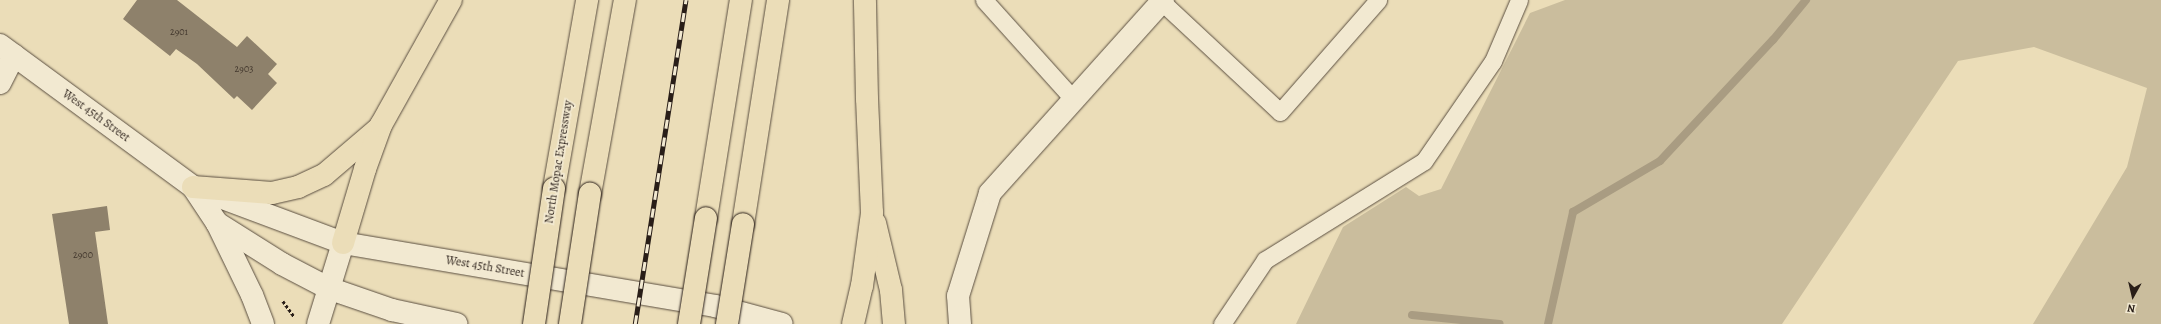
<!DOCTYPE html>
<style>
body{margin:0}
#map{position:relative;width:2161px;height:324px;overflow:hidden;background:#ebddb8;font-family:Alegreya,serif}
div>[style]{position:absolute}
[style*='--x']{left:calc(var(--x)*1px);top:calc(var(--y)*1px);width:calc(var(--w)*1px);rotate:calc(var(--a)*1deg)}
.green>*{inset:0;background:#cabd9d}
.stream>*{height:8px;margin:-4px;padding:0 4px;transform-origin:4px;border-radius:4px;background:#a99c82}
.building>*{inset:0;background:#8e816b}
.path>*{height:2.5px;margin-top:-1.25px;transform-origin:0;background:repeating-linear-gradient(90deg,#291e18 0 3px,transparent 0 5px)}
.roads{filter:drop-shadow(0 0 1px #5a4e40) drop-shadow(0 0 1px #5a4e40)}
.lane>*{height:17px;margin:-8.5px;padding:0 8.5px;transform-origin:8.5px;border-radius:8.5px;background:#f2e9d1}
.street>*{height:22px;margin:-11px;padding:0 11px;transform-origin:11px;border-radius:11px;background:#f2e9d1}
.secondary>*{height:22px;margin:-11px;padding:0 11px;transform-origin:11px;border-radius:11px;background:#f2e9d1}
.highway>*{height:22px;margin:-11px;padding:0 11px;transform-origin:11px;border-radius:11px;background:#ebddb8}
.rail>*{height:4.5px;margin-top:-2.25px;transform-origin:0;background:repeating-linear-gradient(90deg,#f2e9d1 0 9px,#291e18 0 18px);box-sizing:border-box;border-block:1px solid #291e18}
.bridges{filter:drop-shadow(0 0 1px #291e18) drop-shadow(0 0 1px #291e18)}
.highway-bridge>*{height:22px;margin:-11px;padding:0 11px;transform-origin:11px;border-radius:11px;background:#ebddb8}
span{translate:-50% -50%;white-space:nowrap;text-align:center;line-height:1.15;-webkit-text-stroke:3.5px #f2e9d1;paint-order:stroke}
.number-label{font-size:10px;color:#42372d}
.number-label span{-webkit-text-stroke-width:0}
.street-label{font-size:12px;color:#291e18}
.north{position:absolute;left:2113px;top:276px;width:40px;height:40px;-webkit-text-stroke:3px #f2e9d1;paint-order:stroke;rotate:188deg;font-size:11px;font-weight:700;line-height:16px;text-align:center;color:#291e18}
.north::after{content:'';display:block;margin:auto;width:14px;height:18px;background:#291e18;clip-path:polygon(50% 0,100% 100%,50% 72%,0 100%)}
</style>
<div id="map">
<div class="green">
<i style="clip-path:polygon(1565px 0,2161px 0,2161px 324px,2033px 324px,2127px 167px,2147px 88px,2034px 47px,1958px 61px,1782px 324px,1296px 324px,1343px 227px,1406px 187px,1419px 196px,1441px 189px,1530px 13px)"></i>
</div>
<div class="stream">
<i style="--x:1412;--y:315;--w:88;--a:5.8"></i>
<i style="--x:1548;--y:324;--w:115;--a:-77.4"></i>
<i style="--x:1573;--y:212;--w:101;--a:-30.4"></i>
<i style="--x:1660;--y:161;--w:166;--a:-47"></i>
<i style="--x:1773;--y:40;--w:52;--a:-50.5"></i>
</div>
<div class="building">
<i style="clip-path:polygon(137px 0,177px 0,237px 47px,247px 36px,277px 64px,268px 74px,277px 83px,252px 110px,237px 96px,234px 99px,197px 64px,176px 49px,170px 56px,123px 19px)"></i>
<i style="clip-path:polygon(107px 206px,110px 230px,95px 232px,108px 324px,69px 324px,52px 214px)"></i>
</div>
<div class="path">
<i style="--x:283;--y:301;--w:19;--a:54"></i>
</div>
<div class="roads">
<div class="lane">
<i style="--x:984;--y:0;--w:135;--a:48"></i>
<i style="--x:1162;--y:2;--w:161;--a:43"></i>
<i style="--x:1280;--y:112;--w:149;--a:-48.8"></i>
<i style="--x:1222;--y:324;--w:77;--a:-56.1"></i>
<i style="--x:1265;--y:260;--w:187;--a:-31.9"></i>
<i style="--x:1424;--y:161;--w:121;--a:-55.4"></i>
<i style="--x:1493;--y:61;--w:66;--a:-66.9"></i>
</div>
<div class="street">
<i style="--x:0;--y:83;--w:31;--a:-63"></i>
<i style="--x:960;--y:324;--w:28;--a:-94"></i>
<i style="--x:958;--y:296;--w:108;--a:-72.7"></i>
<i style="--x:990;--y:193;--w:259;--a:-48.1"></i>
</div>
<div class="secondary">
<i style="--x:0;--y:45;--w:240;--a:36.3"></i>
<i style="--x:193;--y:187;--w:160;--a:20.5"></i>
<i style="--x:343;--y:243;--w:377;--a:9.6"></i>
<i style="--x:715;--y:306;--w:69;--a:15"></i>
<i style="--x:193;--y:187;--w:43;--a:56.3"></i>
<i style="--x:217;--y:223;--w:77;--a:32.2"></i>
<i style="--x:282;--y:264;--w:52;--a:27.6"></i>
<i style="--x:328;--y:288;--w:68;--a:19"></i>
<i style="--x:392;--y:310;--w:66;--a:12.2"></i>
<i style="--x:217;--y:223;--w:80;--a:64.1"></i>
<i style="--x:252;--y:295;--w:31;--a:69"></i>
<i style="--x:318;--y:324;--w:85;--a:-72.8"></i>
</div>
<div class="highway">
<i style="--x:193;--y:187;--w:79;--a:4.3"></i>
<i style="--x:272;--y:193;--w:27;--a:-13"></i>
<i style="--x:298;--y:187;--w:29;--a:-25"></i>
<i style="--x:324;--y:175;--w:72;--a:-40.5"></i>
<i style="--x:554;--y:188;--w:191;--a:-80"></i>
<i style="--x:590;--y:194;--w:197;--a:-79.8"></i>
<i style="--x:706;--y:218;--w:221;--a:-80.9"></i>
<i style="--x:875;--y:223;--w:69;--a:76.6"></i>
<i style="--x:891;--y:290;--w:34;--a:85"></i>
<i style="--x:743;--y:224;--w:227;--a:-81.1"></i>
<i style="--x:343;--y:243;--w:77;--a:-73.4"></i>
<i style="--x:365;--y:169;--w:47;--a:-70"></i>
<i style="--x:381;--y:125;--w:143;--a:-60.8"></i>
<i style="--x:853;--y:324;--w:39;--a:-77"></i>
<i style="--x:862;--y:286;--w:74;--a:-82.2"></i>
<i style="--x:872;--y:213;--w:114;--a:-92.5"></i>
<i style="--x:867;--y:99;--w:99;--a:-91.2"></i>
</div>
</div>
<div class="rail">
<i style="--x:635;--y:324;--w:328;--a:-81.1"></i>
</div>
<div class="bridges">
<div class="highway-bridge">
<i style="--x:534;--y:324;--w:137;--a:-81.6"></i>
<i style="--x:570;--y:324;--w:132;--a:-81.3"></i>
<i style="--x:689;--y:324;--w:107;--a:-80.9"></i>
<i style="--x:727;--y:324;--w:101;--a:-80.9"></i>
</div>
</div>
<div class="number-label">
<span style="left:179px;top:32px">2901</span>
<span style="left:244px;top:69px">2903</span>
<span style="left:83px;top:255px">2900</span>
</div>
<div class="street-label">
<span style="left:96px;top:116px;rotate:36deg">West 45th Street</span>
<span style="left:559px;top:162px;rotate:-81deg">North Mopac Expressway</span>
<span style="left:485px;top:267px;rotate:10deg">West 45th Street</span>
</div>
<div class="north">N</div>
</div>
